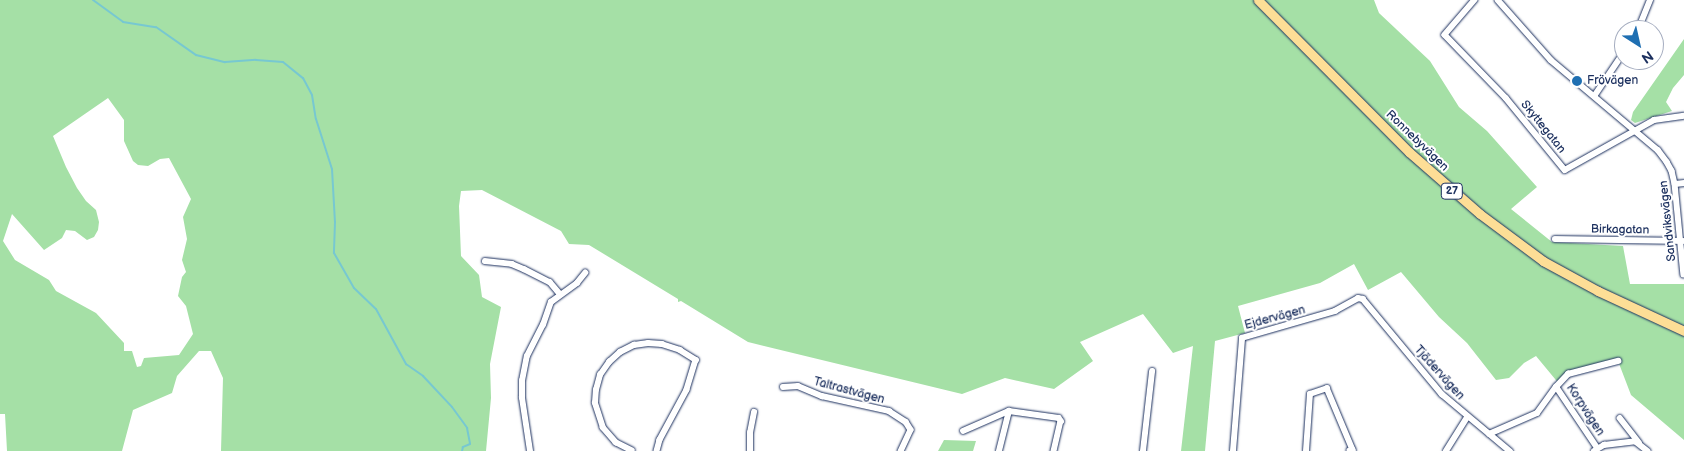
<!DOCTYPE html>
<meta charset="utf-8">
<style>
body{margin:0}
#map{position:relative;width:1684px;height:451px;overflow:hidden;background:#fff;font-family:"Balsamiq Sans",sans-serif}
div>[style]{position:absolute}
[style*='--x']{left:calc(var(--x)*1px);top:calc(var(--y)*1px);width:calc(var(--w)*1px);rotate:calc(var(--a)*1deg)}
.green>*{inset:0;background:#a5e0a6}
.stream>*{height:2px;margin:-1px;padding:0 1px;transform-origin:1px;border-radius:1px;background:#77c8d1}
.roads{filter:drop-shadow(0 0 1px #1b2f5e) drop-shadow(0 0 1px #1b2f5e)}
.minor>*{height:5.5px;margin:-2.75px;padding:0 2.75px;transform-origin:2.75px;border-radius:2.75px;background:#fff}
.primary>*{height:9px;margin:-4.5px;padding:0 4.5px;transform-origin:4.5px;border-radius:4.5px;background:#fdde96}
.dots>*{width:14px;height:14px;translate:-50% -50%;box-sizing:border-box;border:2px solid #fff;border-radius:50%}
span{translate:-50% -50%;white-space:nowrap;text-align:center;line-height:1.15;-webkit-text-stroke:4px #fff;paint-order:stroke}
.shield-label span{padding:1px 4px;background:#fff;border:1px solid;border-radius:4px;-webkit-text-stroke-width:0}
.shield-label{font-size:11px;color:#1b2f5e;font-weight:700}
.poi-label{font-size:12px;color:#1b2f5e}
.left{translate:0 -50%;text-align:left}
.street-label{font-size:12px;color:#1b2f5e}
.north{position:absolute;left:1614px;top:20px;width:50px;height:50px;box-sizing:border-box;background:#fff;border:1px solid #a4acbf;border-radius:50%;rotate:145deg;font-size:14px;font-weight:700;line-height:20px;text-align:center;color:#1b2f5e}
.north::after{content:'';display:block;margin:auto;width:18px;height:22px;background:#1f6fb2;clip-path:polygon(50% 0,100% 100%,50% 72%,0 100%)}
</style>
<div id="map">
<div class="green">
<i style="clip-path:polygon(evenodd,0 0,1374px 0,1379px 13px,1430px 61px,1459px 107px,1487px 131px,1537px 187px,1511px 209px,1552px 242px,1623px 246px,1630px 284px,1684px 284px,1684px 440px,1631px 395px,1618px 361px,1568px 374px,1560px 385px,1536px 356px,1524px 363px,1509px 378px,1496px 380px,1467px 343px,1439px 317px,1401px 272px,1368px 290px,1354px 264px,1320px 283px,1238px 306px,1245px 333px,1215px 341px,1205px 451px,1181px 451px,1193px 346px,1173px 353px,1143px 314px,1080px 342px,1093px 361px,1054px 389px,1005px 378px,962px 394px,748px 342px,681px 301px,678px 302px,678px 299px,594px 248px,589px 245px,569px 244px,561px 231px,482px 190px,461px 191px,459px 206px,461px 256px,479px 275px,482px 297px,501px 307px,490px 364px,491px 398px,486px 451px,221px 451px,223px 378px,211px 351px,199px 351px,177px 376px,172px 393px,133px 410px,122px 451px,7px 451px,5px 414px,0 414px,0 0,108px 98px,124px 120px,124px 141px,133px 161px,138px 165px,148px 166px,160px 159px,169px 158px,191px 199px,183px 217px,187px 239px,182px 260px,186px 272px,182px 277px,178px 296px,186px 306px,193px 334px,179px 355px,144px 358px,141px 366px,137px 367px,132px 351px,124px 351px,124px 343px,96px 313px,56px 291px,49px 280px,15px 260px,3px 241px,12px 214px,44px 250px,62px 238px,66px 230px,75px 231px,87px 240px,94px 237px,98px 230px,99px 222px,96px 210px,86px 201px,77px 188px,66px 167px,53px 136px,108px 98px)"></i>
<i style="clip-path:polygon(1684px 39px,1684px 75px,1673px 88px,1666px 102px,1672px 111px,1635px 123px,1631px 120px,1633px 112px)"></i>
<i style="clip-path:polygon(944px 440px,976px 441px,973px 451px,938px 451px)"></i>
</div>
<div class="stream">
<i style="--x:93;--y:0;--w:37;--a:36"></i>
<i style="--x:123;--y:22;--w:33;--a:9"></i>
<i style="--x:156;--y:27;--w:49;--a:35"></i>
<i style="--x:196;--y:55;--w:30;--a:14"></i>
<i style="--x:225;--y:62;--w:31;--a:-4"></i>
<i style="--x:256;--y:60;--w:27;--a:4"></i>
<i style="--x:283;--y:62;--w:26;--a:39"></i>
<i style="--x:303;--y:78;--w:19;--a:62"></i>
<i style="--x:312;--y:95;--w:24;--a:81"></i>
<i style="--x:316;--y:119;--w:52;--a:72.3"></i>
<i style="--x:332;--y:169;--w:53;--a:86.8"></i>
<i style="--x:335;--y:222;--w:31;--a:92"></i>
<i style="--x:334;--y:253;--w:40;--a:60.3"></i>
<i style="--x:354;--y:288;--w:30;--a:44"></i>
<i style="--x:376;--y:309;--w:63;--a:61.4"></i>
<i style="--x:406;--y:364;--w:21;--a:35"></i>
<i style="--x:423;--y:376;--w:42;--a:46.9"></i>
<i style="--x:452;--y:407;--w:26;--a:54"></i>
<i style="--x:467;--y:428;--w:16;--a:79"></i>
<i style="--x:470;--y:444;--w:8;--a:157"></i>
<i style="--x:463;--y:447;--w:4;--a:104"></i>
</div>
<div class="roads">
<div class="minor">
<i style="--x:1475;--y:0;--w:46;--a:130.6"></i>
<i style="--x:1445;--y:35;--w:88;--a:45.9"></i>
<i style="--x:1506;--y:98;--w:93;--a:50.7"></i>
<i style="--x:1565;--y:170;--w:102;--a:-29.3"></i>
<i style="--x:1654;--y:120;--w:30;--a:-8"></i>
<i style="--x:1498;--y:0;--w:80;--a:48.5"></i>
<i style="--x:1551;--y:60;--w:140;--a:40.1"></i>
<i style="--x:1658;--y:150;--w:15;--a:53"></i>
<i style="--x:1667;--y:162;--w:10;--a:61"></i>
<i style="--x:1672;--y:171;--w:13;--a:77"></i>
<i style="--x:1675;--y:184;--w:91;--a:84.4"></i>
<i style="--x:1638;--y:30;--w:32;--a:-68"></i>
<i style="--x:1595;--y:95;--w:52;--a:-56"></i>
<i style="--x:1675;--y:184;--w:9;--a:-6"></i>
<i style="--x:1555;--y:239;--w:128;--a:0.9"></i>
<i style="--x:485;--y:261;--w:27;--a:6"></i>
<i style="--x:512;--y:264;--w:13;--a:23"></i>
<i style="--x:524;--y:269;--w:29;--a:27"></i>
<i style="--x:550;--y:282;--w:16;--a:50"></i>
<i style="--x:783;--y:387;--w:15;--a:-4"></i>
<i style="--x:798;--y:386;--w:26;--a:23"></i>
<i style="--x:822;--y:396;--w:69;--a:12.6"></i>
<i style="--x:889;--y:411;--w:20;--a:33"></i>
<i style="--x:906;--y:422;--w:9;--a:58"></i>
<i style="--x:911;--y:430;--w:23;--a:115"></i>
<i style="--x:1620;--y:418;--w:31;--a:52"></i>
<i style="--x:963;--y:431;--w:50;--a:-23.5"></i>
<i style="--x:1489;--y:434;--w:52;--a:-23.6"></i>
<i style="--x:1537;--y:413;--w:32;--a:-54"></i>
<i style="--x:1597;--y:448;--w:73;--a:-123.9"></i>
<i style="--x:1556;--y:387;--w:18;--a:-47"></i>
<i style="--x:1568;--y:374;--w:52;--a:-14.6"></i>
<i style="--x:530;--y:451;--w:54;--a:-98.6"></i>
<i style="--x:522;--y:398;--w:17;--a:-90"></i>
<i style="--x:522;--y:381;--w:25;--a:-79"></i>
<i style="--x:527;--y:356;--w:35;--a:-63"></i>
<i style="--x:543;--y:325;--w:24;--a:-71"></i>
<i style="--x:551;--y:302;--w:32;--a:-36"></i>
<i style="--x:577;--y:283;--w:13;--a:-51"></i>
<i style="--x:632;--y:451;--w:18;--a:-153"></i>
<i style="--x:616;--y:443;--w:20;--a:-131"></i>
<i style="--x:603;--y:428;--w:26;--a:-108"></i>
<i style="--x:595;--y:403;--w:13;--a:-86"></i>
<i style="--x:596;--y:390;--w:16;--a:-75"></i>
<i style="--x:600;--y:375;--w:16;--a:-55"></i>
<i style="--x:609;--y:362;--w:15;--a:-42"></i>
<i style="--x:620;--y:352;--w:16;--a:-27"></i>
<i style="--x:634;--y:345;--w:14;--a:-8"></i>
<i style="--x:648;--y:343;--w:14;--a:4"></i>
<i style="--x:662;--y:344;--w:19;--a:18"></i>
<i style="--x:680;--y:350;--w:19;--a:32"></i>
<i style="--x:696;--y:360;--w:31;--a:107"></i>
<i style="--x:687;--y:390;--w:57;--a:118.4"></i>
<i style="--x:660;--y:440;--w:11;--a:105"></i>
<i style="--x:750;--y:451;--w:18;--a:-90"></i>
<i style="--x:750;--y:433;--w:21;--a:-79"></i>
<i style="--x:999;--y:451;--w:41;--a:-76"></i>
<i style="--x:1009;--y:411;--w:50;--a:8"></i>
<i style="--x:1059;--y:418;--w:4;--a:56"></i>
<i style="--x:1061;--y:421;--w:31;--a:103"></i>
<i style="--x:1143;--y:451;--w:80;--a:-83.5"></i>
<i style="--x:1233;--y:451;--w:113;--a:-85.4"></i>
<i style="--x:1242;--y:338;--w:97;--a:-16.2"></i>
<i style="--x:1335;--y:311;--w:26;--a:-29"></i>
<i style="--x:1358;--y:298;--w:5;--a:11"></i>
<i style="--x:1363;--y:299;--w:124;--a:50.3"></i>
<i style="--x:1442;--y:394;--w:89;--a:40"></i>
<i style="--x:1306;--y:451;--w:57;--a:-86"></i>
<i style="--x:1310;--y:394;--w:18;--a:-19"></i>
<i style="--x:1327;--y:388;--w:67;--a:67.2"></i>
<i style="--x:1353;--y:450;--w:3;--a:162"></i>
<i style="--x:1446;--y:451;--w:40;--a:-58"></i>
<i style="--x:1594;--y:451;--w:12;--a:-31"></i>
<i style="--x:1604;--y:445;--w:31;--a:-7"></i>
<i style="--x:1635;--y:441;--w:16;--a:38"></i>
</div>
<div class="primary">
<i style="--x:1258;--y:0;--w:214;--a:45.2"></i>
<i style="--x:1409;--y:152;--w:94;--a:41.1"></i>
<i style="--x:1480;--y:214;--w:79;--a:36.7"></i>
<i style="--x:1543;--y:261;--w:63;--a:28.6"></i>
<i style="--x:1598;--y:291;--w:95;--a:24.9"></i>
</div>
</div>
<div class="dots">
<i style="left:1577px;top:81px;background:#1f6fb2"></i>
</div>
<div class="shield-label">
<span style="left:1452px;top:191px">27</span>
</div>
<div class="poi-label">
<span class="left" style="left:1587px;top:81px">Frövägen</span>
</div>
<div class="street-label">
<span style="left:1543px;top:127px;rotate:51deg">Skyttegatan</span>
<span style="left:1417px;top:141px;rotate:44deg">Ronnebyvägen</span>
<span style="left:1668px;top:221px;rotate:-96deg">Sandviksvägen</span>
<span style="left:1620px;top:230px;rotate:1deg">Birkagatan</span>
<span style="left:1275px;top:318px;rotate:-15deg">Ejdervägen</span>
<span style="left:1439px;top:373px;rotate:48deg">Tjädervägen</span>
<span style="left:849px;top:391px;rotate:15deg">Taltrastvägen</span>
<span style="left:1585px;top:410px;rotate:57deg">Korpvägen</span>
</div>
<div class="north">N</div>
</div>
